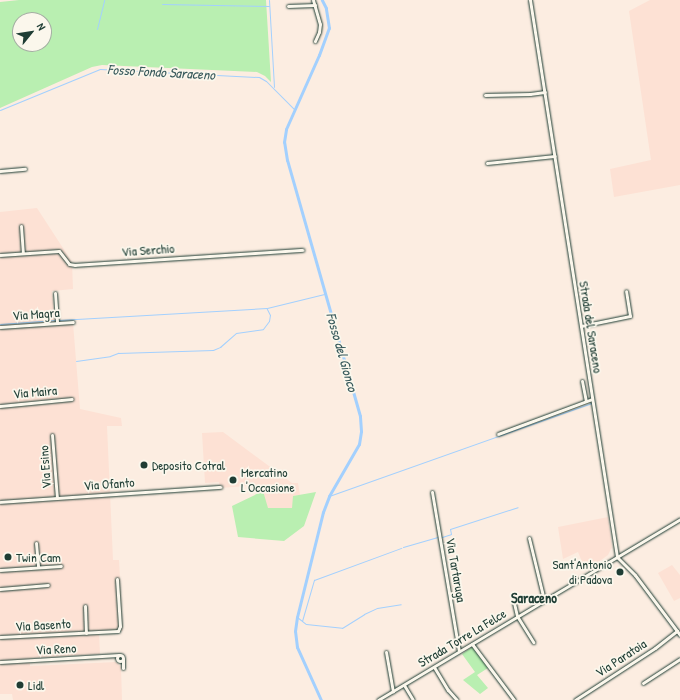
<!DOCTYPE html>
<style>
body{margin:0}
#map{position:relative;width:680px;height:700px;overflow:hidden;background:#fcede1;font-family:"Patrick Hand",sans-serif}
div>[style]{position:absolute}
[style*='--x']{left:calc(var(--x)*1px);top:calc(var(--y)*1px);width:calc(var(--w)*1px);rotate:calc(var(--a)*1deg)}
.built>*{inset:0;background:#fde1d4}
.green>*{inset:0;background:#b9efb1}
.stream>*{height:1px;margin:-0.5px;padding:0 0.5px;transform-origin:0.5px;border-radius:0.5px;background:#a3d0fe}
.canal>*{height:3px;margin:-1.5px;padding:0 1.5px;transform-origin:1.5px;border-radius:1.5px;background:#a3d0fe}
.roads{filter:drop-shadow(0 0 1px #1f3d34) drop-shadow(0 0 1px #1f3d34)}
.minor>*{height:3px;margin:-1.5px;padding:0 1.5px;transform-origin:1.5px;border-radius:1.5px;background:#fbf7ec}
.minor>.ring{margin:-1.5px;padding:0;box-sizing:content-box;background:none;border:3px solid #fbf7ec;border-radius:50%}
.dots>*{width:11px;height:11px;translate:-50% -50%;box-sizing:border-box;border:2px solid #fbf7ec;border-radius:50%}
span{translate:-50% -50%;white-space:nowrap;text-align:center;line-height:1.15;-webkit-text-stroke:3.5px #fbf7ec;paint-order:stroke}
.street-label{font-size:13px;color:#1f3d34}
.poi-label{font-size:13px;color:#1f3d34}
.left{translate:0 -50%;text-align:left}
.right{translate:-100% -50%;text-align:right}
.water-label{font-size:14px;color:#395a5c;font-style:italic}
.neighbourhood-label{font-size:14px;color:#1f3d34;font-weight:700}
.north{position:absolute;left:12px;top:12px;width:40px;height:40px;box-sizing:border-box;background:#fbf7ec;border:1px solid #a3ada2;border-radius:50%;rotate:60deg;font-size:11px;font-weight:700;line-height:16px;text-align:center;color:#1f3d34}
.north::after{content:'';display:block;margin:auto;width:14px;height:18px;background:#1f3d34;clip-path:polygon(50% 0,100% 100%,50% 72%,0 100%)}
</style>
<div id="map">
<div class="built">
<i style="clip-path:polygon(650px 0,680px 0,680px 185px,614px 197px,610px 169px,651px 160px,629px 11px)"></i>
<i style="clip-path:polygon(37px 208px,72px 262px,73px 289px,52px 291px,55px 325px,73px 323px,80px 409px,121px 418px,122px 426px,107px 426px,113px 560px,119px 560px,123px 631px,99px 633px,100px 654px,30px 658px,30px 666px,116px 662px,121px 667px,122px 700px,13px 700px,12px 694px,0 694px,0 212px)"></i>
<i style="clip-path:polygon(223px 432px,292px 483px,298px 483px,300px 495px,293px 496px,293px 508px,267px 508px,260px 485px,220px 488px,219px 482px,205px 483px,202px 433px)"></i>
<i style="clip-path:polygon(608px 517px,612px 547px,608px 555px,586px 571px,578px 552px,563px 559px,558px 527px)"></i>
<i style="clip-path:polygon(672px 565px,680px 575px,680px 598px,674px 601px,658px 573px)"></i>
</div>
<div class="green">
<i style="clip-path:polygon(evenodd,19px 0,266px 0,271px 82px,265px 76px,257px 72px,102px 65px,92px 67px,0 108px,0 2px,19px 0,20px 20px,44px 20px,44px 44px,20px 44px,20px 20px)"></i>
<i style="clip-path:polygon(263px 491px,268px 508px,292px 508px,293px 496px,316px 492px,304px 526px,284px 541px,238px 537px,232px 506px)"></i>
<i style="clip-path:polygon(472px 647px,488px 668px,477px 675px,488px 688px,480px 694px,463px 680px,475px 672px,462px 654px)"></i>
</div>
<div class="stream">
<i style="--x:269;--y:0;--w:87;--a:86.7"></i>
<i style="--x:162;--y:4;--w:107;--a:1.1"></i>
<i style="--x:97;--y:29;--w:30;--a:-76"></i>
<i style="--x:0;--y:110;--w:108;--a:-22.3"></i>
<i style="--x:100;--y:69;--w:159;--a:2.9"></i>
<i style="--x:259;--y:77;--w:8;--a:30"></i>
<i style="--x:266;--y:81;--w:40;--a:45"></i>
<i style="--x:59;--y:320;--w:208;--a:-3.3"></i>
<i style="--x:267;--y:308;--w:59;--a:-13.8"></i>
<i style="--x:0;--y:324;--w:55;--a:-4.2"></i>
<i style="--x:76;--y:361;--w:34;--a:-8"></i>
<i style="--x:110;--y:356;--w:9;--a:-21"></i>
<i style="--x:118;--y:353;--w:95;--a:-1.8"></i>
<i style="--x:213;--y:350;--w:8;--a:-23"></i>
<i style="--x:220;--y:347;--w:21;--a:-41"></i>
<i style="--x:236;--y:333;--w:27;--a:-8"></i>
<i style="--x:263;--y:329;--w:10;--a:-53"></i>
<i style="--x:269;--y:321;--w:6;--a:-81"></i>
<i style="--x:270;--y:315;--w:7;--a:-117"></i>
<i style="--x:329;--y:496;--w:278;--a:-19.5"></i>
<i style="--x:442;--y:537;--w:9;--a:-18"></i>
<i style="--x:451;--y:534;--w:5;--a:-101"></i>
<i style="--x:450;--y:529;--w:71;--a:-17.9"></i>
<i style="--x:403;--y:547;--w:36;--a:-16"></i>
<i style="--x:297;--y:617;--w:11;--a:38"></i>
<i style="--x:306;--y:624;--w:36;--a:6"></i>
<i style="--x:342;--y:628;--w:26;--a:-32"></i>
<i style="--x:364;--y:614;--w:14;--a:-25"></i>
<i style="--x:377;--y:608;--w:24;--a:-9"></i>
<i style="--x:302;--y:621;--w:43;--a:-73.7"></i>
<i style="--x:314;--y:580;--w:93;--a:-20.2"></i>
</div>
<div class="canal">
<i style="--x:321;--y:700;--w:58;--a:-114.4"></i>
<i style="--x:297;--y:647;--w:16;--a:-97"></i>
<i style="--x:295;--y:631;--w:14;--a:-82"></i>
<i style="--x:297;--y:617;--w:108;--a:-76.1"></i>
<i style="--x:323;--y:512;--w:17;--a:-69"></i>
<i style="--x:329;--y:496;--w:60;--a:-60"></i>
<i style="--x:359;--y:444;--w:13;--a:-81"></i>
<i style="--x:361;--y:431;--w:15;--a:-94"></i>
<i style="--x:360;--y:416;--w:266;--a:-105.9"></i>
<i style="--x:287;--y:160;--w:18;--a:-99"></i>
<i style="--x:284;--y:142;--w:13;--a:-81"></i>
<i style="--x:286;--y:129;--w:81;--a:-66"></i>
<i style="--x:319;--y:55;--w:29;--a:-70"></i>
<i style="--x:329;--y:28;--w:20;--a:-99"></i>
<i style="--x:326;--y:8;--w:9;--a:-117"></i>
</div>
<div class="roads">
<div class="minor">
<i style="--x:313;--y:0;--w:25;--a:74"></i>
<i style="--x:320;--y:24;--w:8;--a:97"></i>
<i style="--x:319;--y:32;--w:10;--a:114"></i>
<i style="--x:530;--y:0;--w:564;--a:81.12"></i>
<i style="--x:617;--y:557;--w:25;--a:45"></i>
<i style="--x:635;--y:575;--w:75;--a:53.1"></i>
<i style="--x:288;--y:6;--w:27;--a:-2"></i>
<i style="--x:485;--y:95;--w:45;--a:-1.3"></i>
<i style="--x:530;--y:94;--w:15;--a:-8"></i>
<i style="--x:487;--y:163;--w:68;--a:-5.9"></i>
<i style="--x:0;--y:171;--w:25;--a:-5"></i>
<i style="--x:21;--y:226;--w:27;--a:86"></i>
<i style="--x:0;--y:255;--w:59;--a:-3.9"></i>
<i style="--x:59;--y:251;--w:16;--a:52"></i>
<i style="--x:69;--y:264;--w:6;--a:9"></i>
<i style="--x:75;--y:265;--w:228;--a:-3.8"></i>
<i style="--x:55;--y:293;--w:30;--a:86"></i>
<i style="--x:581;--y:326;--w:50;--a:-11.5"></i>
<i style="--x:630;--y:316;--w:25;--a:-99"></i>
<i style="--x:0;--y:327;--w:73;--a:-3.9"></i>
<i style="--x:582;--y:381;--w:20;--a:79"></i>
<i style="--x:0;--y:406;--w:72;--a:-5.6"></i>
<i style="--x:498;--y:434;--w:100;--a:-20.4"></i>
<i style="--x:52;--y:435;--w:63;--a:85.5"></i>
<i style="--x:432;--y:492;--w:161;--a:80.4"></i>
<i style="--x:0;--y:502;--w:221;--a:-3.9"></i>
<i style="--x:529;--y:538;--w:64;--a:76.4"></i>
<i style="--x:36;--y:543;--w:24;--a:85"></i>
<i style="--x:0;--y:570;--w:61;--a:-3.8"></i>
<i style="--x:0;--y:589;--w:48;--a:-4.8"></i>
<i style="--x:514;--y:603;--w:13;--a:77"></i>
<i style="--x:517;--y:616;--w:31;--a:58"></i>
<i style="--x:85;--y:606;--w:27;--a:88"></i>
<i style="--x:0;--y:637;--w:118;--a:-2.9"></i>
<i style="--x:118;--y:631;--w:5;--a:-68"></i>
<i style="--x:120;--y:626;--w:47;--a:-93.7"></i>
<i style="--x:472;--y:644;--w:70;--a:53.1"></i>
<i style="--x:386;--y:652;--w:40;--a:80"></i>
<i class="ring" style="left:117px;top:655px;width:3px;height:3px"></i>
<i style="--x:123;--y:659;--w:9;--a:90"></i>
<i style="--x:0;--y:662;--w:119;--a:-3.4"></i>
<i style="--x:434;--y:667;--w:27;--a:59"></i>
<i style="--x:448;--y:690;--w:13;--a:48"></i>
<i style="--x:643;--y:683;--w:44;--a:-33"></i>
<i style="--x:404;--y:685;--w:17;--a:59"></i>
<i style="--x:378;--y:700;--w:352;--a:-30.9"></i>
<i style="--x:575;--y:700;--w:95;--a:-33"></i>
<i style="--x:655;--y:648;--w:28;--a:-38"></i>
</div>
</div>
<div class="dots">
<i style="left:144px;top:465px;background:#1f3d34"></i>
<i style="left:233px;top:480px;background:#1f3d34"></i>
<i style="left:8px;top:557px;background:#1f3d34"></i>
<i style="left:620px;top:572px;background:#1f3d34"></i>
<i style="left:20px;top:685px;background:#1f3d34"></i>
</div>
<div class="street-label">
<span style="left:148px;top:250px;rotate:-4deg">Via Serchio</span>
<span style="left:36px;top:314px;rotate:-4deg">Via Magra</span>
<span style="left:591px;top:327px;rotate:81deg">Strada del Saraceno</span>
<span style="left:35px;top:392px;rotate:-5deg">Via Maira</span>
<span style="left:45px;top:467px;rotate:-94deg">Via Esino</span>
<span style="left:109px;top:484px;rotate:-4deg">Via Ofanto</span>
<span style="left:456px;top:570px;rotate:80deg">Via Tartaruga</span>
<span style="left:43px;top:625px;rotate:-3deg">Via Basento</span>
<span style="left:462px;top:638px;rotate:-31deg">Strada Torre La Felce</span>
<span style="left:56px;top:649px;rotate:-3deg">Via Reno</span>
<span style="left:621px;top:658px;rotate:-33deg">Via Paratoia</span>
</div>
<div class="poi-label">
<span class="left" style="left:152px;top:465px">Deposito Cotral</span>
<span class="left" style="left:241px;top:480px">Mercatino<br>L'Occasione</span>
<span class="left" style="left:16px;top:557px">Twin Cam</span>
<span class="right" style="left:612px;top:572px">Sant'Antonio<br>di Padova</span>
<span class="left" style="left:28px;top:685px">Lidl</span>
</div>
<div class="water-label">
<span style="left:161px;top:72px;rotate:3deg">Fosso Fondo Saraceno</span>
<span style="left:342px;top:352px;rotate:74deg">Fosso del Gionco</span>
</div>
<div class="neighbourhood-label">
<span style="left:534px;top:598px">Saraceno</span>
</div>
<div class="north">N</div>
</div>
